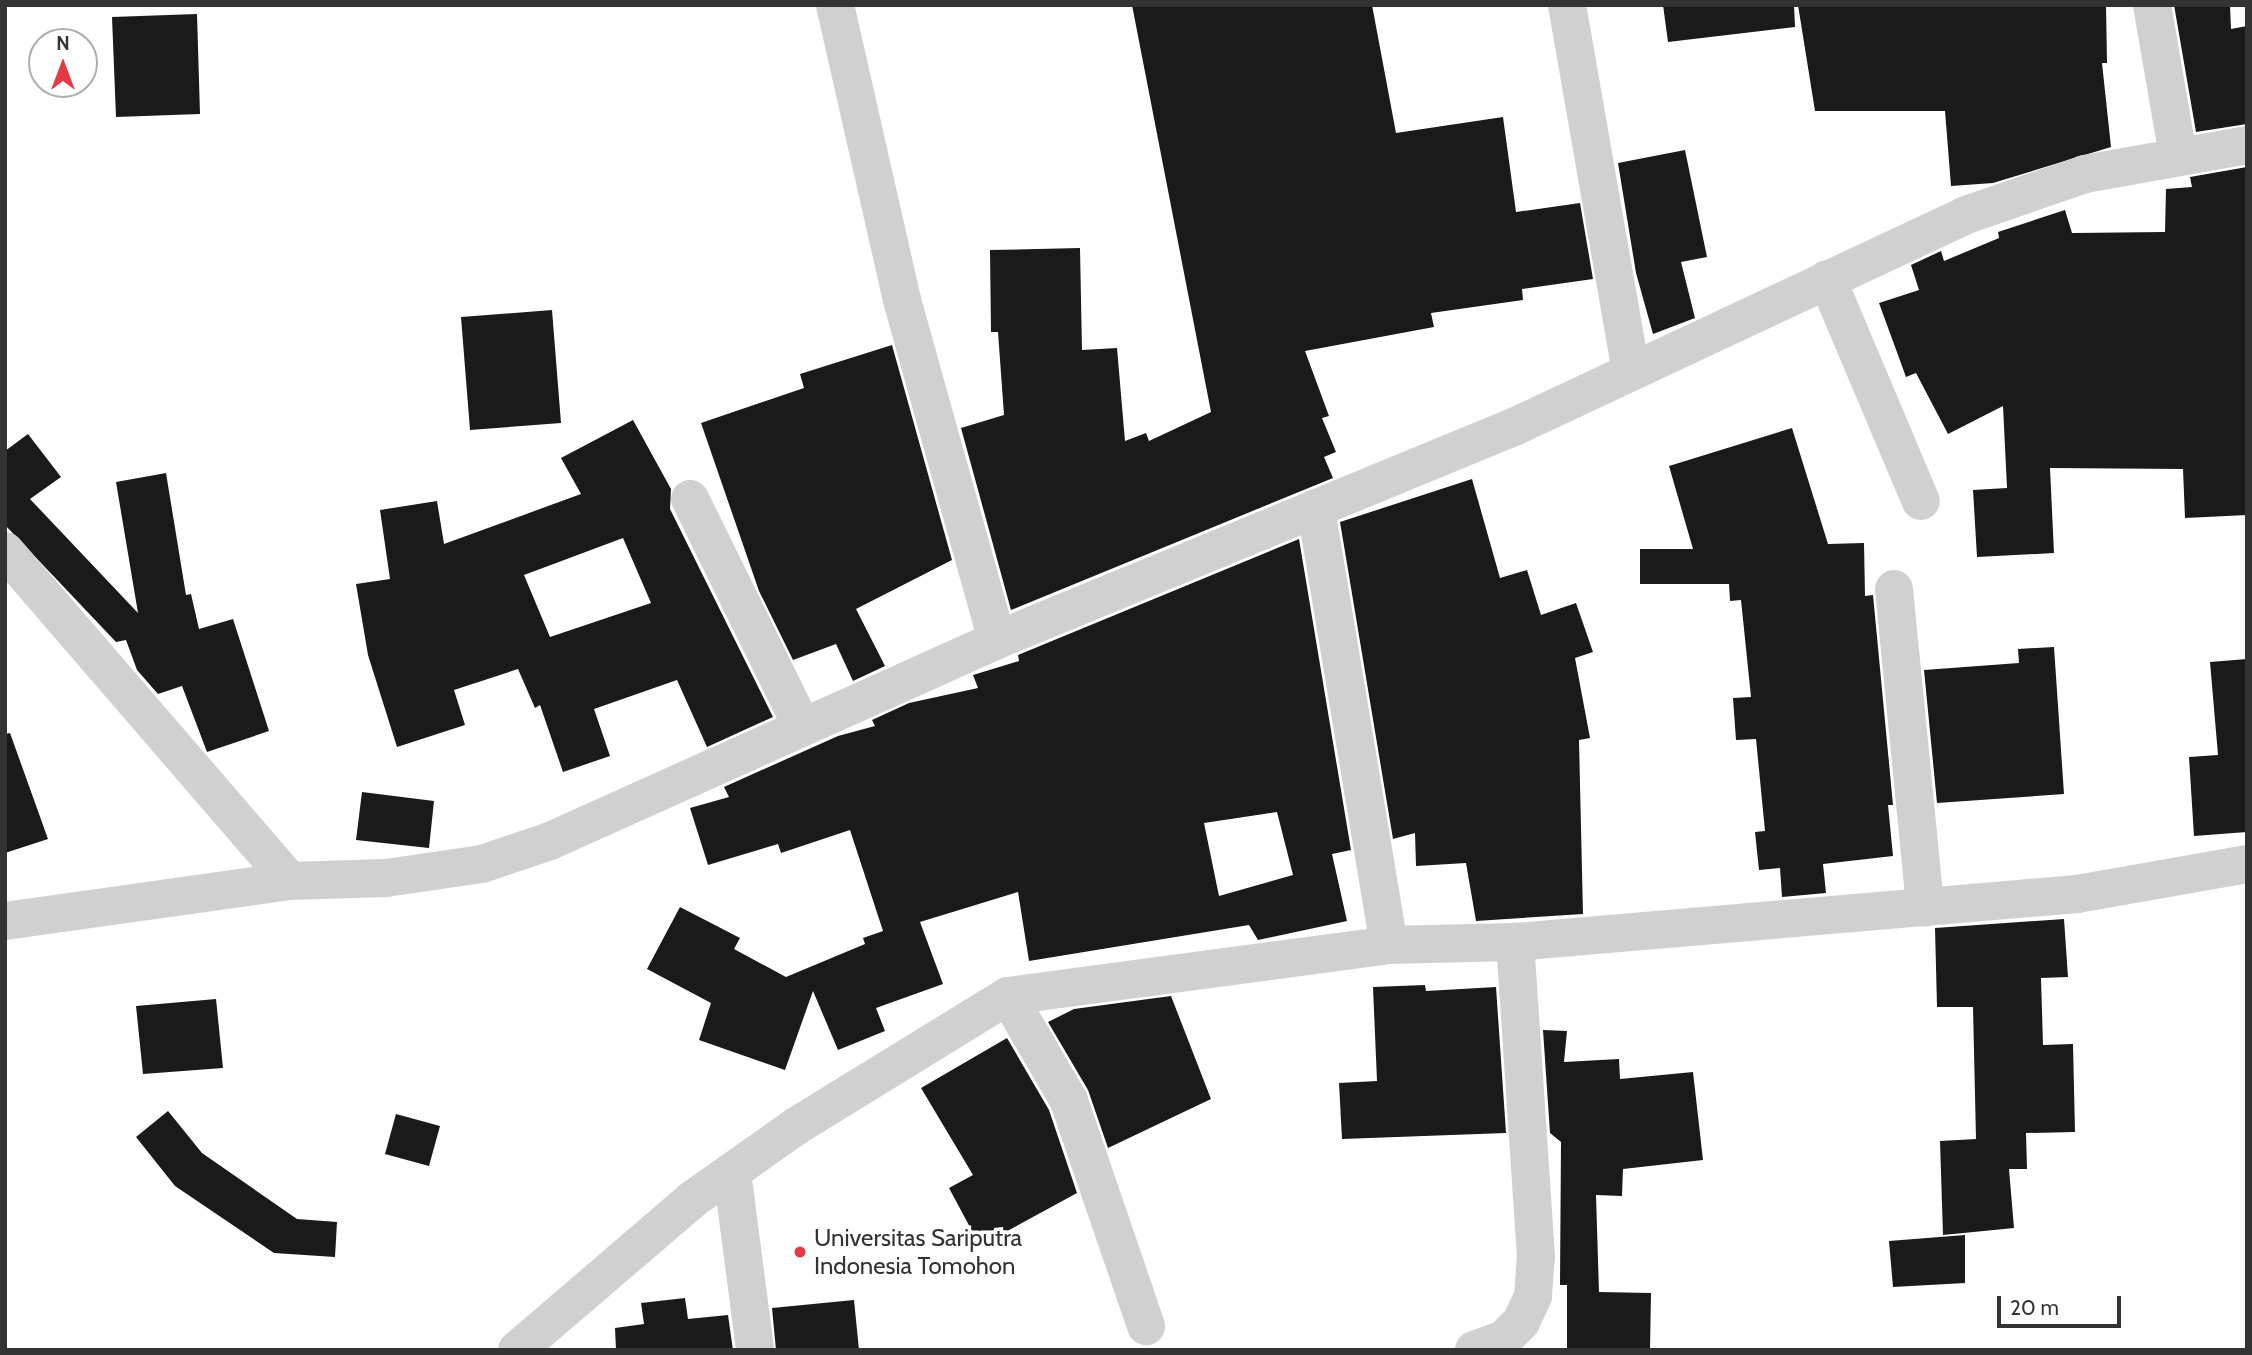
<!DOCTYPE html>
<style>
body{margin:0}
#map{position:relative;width:2252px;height:1355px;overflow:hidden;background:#fff;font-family:Cabin,sans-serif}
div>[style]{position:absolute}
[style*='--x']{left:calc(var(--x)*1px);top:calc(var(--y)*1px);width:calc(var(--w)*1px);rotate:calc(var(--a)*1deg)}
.building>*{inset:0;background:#1a1a1a}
.minor>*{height:38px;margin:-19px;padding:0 19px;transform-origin:19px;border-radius:19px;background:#d0d0d0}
.dots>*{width:19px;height:19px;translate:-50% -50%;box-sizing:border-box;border:4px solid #fff;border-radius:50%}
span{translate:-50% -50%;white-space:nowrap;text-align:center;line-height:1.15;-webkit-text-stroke:7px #fff;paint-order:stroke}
.poi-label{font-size:24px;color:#333}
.left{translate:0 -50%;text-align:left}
.frame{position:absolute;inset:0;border:7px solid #333;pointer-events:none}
.north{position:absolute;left:28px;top:28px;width:70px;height:70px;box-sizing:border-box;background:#fff;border:2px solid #adadad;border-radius:50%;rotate:0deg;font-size:19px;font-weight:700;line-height:28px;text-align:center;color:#333}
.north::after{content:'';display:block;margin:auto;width:24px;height:32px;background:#e63946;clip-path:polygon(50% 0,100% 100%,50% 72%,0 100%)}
.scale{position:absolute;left:1997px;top:1296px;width:124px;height:32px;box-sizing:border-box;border:4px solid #333;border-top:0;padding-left:9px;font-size:21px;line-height:24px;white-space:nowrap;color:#333;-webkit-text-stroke:5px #fff;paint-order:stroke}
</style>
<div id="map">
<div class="building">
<i style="clip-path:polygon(1132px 5px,1372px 5px,1396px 133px,1503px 117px,1516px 212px,1580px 203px,1593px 279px,1522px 289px,1523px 300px,1431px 313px,1434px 327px,1305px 351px,1329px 416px,1322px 418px,1336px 452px,1324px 457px,1333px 478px,1011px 610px,961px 428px,1004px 415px,998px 332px,991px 332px,990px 250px,1080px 248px,1082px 350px,1117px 348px,1125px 441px,1146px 433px,1149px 441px,1211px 412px)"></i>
<i style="clip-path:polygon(1663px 5px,1794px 5px,1795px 27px,1668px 42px)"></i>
<i style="clip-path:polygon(1798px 5px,2106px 5px,2107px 63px,2102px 63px,2111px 147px,1993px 183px,1951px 186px,1945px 111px,1815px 111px)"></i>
<i style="clip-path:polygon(2174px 5px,2230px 5px,2231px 29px,2247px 26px,2247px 124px,2196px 132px)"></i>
<i style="clip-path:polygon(197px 14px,200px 114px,116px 117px,112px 17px)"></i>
<i style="clip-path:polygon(1685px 150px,1707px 257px,1681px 262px,1695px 318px,1653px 334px,1636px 273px,1618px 163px)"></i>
<i style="clip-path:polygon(2247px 167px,2247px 515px,2185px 518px,2183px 469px,2050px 468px,2054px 553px,1977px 557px,1973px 490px,2007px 488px,2003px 406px,1948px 434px,1916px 373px,1906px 377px,1879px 303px,1919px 290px,1911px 265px,1941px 251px,1944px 261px,1999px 238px,1998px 232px,2065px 210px,2072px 233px,2165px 232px,2166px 189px,2192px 187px,2190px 177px)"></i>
<i style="clip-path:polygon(552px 310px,561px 423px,470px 430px,461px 317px)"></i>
<i style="clip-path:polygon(892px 345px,952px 560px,856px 609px,885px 666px,853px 681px,836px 644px,793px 660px,759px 591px,701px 423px,804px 388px,800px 374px)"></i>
<i style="clip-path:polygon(evenodd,633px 420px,671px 489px,670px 509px,773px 717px,707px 747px,677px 680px,594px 709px,610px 756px,563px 772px,540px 705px,535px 708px,518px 669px,454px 690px,465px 725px,397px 747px,368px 655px,356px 584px,390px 579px,380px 510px,437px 501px,444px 544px,581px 494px,561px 458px,633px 420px,623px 538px,651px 603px,550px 637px,524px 575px,623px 538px)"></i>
<i style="clip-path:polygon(1792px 428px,1828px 544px,1864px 543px,1865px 596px,1873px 595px,1893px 805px,1888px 805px,1893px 856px,1823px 864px,1826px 893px,1782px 897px,1780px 868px,1759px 870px,1755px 832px,1765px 831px,1756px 739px,1736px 740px,1733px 698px,1751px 697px,1741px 600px,1730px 601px,1729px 584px,1640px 584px,1640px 549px,1693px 549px,1669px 466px)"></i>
<i style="clip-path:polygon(28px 434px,61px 477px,30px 499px,138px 613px,116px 482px,166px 473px,186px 595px,191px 594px,199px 629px,233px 619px,269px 731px,207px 752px,182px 686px,158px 694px,137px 670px,126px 640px,116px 642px,5px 525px,5px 451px)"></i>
<i style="clip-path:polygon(1472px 479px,1500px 578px,1527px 570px,1541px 615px,1576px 603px,1593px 652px,1575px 658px,1590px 738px,1579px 740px,1583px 914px,1476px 921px,1466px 863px,1416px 866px,1415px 833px,1393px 839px,1340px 522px)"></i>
<i style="clip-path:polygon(evenodd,1299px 539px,1351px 850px,1332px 854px,1347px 921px,1258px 940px,1249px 925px,1029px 961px,1018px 892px,920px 922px,943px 984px,876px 1008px,885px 1031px,838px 1050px,813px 991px,785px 1070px,699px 1040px,711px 1003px,647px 969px,680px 907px,740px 938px,734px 949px,786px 977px,865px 944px,863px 938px,883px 931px,850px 830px,781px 853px,778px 844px,708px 865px,690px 808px,729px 797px,724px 787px,838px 736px,875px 726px,872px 720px,909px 703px,978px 688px,973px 675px,1019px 661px,1018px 655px,1299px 539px,1277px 812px,1293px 875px,1219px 896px,1204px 823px,1277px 812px)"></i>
<i style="clip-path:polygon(2054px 647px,2064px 794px,1937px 803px,1924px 670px,2019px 663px,2018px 649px)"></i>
<i style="clip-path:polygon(2247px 659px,2247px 832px,2194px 836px,2189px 757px,2218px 755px,2210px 662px)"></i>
<i style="clip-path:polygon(10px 733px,48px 839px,5px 853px,5px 734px)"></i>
<i style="clip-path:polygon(362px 792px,434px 801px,429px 848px,356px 840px)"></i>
<i style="clip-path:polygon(2064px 919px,2068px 977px,2041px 978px,2043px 1045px,2073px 1044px,2075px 1132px,2026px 1133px,2027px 1169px,2009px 1169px,2014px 1228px,1943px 1235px,1940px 1141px,1976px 1139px,1973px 1007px,1937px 1007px,1935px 928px)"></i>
<i style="clip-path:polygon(1425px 985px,1426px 991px,1496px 987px,1506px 1133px,1342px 1139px,1339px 1083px,1377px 1081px,1373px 987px)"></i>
<i style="clip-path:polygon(1171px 996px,1211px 1099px,1108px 1148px,1088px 1090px,1048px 1022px,1074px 1009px)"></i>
<i style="clip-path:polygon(216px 999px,223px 1068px,143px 1074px,136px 1006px)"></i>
<i style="clip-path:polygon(1543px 1030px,1567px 1031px,1564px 1062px,1619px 1059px,1620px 1079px,1693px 1072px,1703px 1160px,1623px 1169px,1622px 1196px,1596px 1195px,1599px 1292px,1651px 1293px,1650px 1350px,1567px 1350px,1567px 1285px,1560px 1285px,1561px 1142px,1550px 1133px)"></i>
<i style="clip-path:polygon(1007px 1038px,1049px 1110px,1077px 1193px,980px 1246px,949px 1188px,973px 1175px,921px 1088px)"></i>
<i style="clip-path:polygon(168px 1111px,202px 1153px,297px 1219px,337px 1222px,335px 1257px,274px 1253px,175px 1186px,136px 1137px)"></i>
<i style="clip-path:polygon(396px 1114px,440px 1126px,429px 1166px,385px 1154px)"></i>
<i style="clip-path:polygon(1965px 1235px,1965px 1283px,1893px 1287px,1889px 1241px)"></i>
<i style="clip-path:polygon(685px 1298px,688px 1319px,728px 1315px,733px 1350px,616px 1350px,615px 1328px,644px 1324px,641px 1303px)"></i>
<i style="clip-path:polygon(854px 1300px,859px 1350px,776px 1350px,772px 1308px)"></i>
</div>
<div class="minor">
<i style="--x:835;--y:5;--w:303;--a:77.2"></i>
<i style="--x:902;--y:300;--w:353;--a:74.4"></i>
<i style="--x:1567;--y:5;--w:371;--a:80.1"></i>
<i style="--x:2152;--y:5;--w:153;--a:80.2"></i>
<i style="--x:1827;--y:279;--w:241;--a:67.1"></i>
<i style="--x:690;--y:499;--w:252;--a:63.8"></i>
<i style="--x:1316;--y:509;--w:442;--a:80.5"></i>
<i style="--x:5;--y:551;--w:436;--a:49.2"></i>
<i style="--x:1894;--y:589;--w:320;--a:84.4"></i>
<i style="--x:5;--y:921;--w:288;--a:-8"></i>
<i style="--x:290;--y:881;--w:96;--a:-1.8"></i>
<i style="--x:386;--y:878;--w:97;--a:-8.3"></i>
<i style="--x:482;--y:864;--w:72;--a:-18.7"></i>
<i style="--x:550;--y:841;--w:490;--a:-24.2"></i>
<i style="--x:997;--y:640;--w:561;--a:-22.41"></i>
<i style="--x:1516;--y:426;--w:497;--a:-25.1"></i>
<i style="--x:1966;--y:215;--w:126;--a:-19"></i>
<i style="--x:2085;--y:174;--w:165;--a:-10.1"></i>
<i style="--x:1008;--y:996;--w:121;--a:59.8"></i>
<i style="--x:1069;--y:1101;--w:238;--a:71.1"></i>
<i style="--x:732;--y:1172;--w:179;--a:82.6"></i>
<i style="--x:517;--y:1350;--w:232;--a:-40.6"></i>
<i style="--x:693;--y:1199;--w:128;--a:-35.2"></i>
<i style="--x:798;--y:1125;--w:246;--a:-31.6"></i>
<i style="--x:1008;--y:996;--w:384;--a:-7.6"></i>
<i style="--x:1389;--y:945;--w:126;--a:-1.4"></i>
<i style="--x:1515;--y:942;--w:564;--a:-4.88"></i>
<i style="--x:2077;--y:894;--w:173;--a:-10"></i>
<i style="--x:1474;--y:1350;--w:32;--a:-20"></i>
<i style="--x:1504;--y:1339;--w:24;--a:-45"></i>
<i style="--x:1521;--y:1322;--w:29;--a:-65"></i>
<i style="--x:1533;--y:1296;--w:39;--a:-86"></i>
<i style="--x:1536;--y:1257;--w:316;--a:-93.8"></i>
</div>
<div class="dots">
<i style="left:800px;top:1252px;background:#e63946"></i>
</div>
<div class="poi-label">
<span class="left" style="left:814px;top:1252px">Universitas Sariputra<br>Indonesia Tomohon</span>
</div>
<div class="frame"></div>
<div class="north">N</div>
<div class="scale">20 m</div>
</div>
